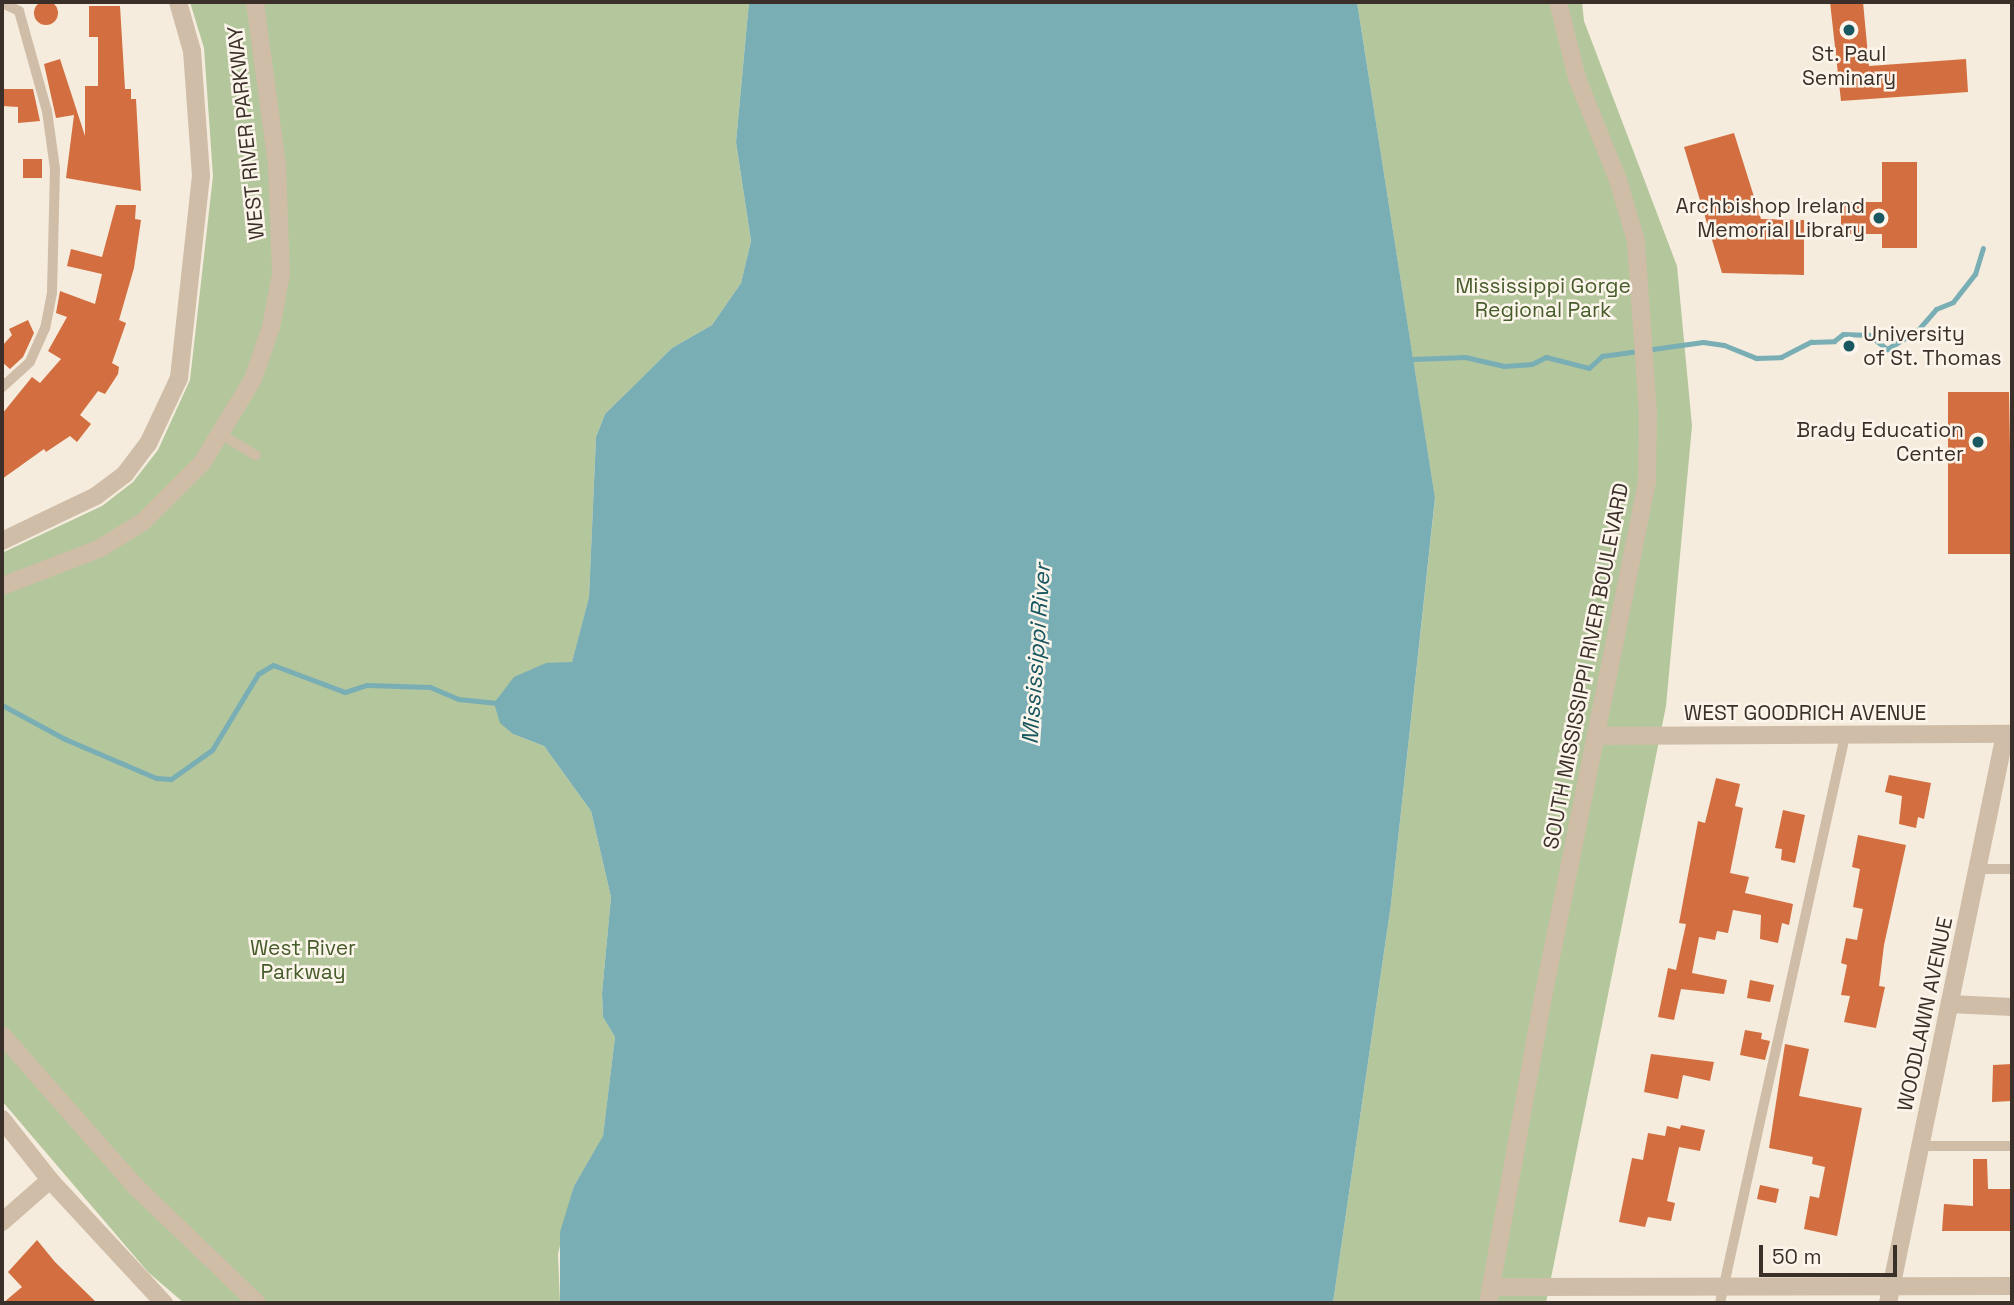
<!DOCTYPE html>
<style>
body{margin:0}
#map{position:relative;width:2014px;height:1305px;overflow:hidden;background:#f5ecdd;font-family:"Space Grotesk",sans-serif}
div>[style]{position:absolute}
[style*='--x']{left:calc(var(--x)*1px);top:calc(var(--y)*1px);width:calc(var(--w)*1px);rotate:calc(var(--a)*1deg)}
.green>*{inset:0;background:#b4c69b}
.water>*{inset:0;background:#79aeb5}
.stream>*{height:5px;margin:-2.5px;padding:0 2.5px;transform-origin:2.5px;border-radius:2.5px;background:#79aeb5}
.building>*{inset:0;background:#d26e3f}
.round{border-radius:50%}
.service>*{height:10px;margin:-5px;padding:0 5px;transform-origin:5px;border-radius:5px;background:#cfbda8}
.minor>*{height:18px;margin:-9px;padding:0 9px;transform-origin:9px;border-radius:9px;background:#cfbda8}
.tertiary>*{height:18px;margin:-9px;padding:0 9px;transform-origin:9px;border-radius:9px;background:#cfbda8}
.dots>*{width:19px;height:19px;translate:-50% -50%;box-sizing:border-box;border:4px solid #fcf5eb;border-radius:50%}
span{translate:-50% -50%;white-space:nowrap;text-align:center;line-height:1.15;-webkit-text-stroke:5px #fcf5eb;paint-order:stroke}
.poi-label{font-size:21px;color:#3b3029}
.right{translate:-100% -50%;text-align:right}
.left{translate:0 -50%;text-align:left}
.street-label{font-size:21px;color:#3b3029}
.park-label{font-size:21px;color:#465c2a}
.water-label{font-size:23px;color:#195761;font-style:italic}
.frame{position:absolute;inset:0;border:4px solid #3b3029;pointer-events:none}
.scale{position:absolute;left:1759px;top:1245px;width:138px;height:32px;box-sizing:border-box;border:4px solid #3b3029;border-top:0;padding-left:9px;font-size:21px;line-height:24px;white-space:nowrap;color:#3b3029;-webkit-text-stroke:5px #fcf5eb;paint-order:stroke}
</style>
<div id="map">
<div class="green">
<i style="clip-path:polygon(190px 2px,749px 2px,736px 142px,751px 241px,741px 283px,712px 325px,672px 348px,605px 414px,596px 437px,589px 597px,572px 663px,546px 663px,513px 734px,544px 746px,591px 811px,611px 897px,602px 993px,603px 1017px,615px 1037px,603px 1137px,574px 1186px,558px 1254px,560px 1303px,184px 1303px,148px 1272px,2px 1101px,2px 553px,102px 506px,133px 482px,158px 450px,190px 380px,213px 176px,204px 48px)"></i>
<i style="clip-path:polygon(1357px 2px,1582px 2px,1584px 21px,1677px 266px,1692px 426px,1666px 706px,1546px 1303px,1333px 1303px,1391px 904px,1435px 499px)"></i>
</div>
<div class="water">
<i style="clip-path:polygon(749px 2px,1357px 2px,1435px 498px,1391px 904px,1333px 1303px,560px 1303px,560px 1232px,574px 1186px,603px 1136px,615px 1037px,603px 1017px,602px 993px,611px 897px,591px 811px,544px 746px,513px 734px,500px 723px,494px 703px,514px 677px,546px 663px,572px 662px,589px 597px,596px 437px,605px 414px,672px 348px,712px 325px,741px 283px,751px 241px,736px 142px)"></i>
</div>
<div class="stream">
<i style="--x:1413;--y:359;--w:52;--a:-2.2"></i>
<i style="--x:1465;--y:357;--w:40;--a:13"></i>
<i style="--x:1504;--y:366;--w:28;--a:-4"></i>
<i style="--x:1532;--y:364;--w:16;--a:-27"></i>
<i style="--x:1546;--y:357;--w:44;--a:14.3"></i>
<i style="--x:1589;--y:368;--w:18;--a:-43"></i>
<i style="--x:1602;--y:356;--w:102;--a:-7.9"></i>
<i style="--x:1703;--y:342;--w:21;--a:8"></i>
<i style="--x:1724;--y:345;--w:35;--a:22"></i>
<i style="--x:1756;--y:358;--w:25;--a:-2"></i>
<i style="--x:1781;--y:357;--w:34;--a:-27"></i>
<i style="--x:1811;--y:342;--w:23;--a:-2"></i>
<i style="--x:1834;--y:341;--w:11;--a:-38"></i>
<i style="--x:1843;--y:334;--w:26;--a:2"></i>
<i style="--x:1869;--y:335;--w:23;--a:38"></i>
<i style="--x:1887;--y:349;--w:35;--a:-31"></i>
<i style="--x:1917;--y:331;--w:29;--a:-49"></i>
<i style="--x:1936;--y:309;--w:18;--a:-22"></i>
<i style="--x:1953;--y:302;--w:36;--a:-52"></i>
<i style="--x:1975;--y:274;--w:27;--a:-73"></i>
<i style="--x:2;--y:705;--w:72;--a:28.4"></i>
<i style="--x:65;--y:739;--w:99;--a:23.2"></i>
<i style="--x:156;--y:778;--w:15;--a:4"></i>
<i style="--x:171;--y:779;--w:50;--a:-35.3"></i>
<i style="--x:212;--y:750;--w:89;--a:-58.8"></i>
<i style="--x:258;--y:674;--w:17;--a:-31"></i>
<i style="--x:273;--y:665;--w:77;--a:20.6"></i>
<i style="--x:345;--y:692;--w:23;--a:-18"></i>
<i style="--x:367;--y:685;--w:63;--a:1.8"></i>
<i style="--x:430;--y:687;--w:30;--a:23"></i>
<i style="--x:458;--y:699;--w:40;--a:5.7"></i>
</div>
<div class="building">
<i class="round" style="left:34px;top:1px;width:24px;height:24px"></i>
<i style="clip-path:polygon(1830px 2px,1863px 2px,1869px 66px,1966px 59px,1968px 92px,1841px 101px)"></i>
<i style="clip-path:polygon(89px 6px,120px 6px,125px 89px,131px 89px,131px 99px,136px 99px,141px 191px,66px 178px,74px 115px,56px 118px,44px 64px,60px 59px,85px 136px,85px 86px,98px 86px,98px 37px,89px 37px)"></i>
<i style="clip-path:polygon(2px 89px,33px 89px,40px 121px,18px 123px,18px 107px,2px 106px)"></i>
<i style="clip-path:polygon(1734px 133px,1761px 219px,1804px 220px,1804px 275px,1722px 273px,1684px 147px)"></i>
<i style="clip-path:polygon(23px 159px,42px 159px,42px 178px,23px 178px)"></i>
<i style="clip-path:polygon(1882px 162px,1917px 162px,1917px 248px,1882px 248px,1882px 234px,1841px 234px,1841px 202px,1882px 202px)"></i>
<i style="clip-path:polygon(116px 205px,136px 205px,135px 219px,141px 220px,134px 268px,119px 320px,126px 323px,112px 363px,119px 367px,118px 374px,105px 394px,98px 391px,80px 415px,91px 424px,77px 442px,70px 436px,46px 452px,44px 449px,2px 479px,2px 414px,32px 377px,40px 383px,61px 359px,48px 351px,67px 317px,56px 313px,60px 291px,95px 304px,102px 274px,67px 266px,71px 249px,102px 257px)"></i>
<i style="clip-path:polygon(28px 320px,34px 333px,23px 357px,10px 369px,2px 362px,2px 346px,12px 335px,9px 329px)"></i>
<i style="clip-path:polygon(1948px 392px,2009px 392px,2012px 554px,1948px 554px)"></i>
<i style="clip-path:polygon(1889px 775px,1931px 783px,1924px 819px,1918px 817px,1916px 828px,1899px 824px,1902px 796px,1885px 792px)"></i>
<i style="clip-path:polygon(1716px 778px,1740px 784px,1735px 806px,1743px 808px,1730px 873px,1749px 877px,1745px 893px,1793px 904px,1789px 925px,1782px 923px,1778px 943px,1760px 939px,1761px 915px,1733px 910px,1728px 933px,1717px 931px,1715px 940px,1699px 937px,1692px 973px,1727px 980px,1724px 994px,1681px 989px,1674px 1020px,1658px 1017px,1668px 968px,1676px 970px,1686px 924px,1679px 923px,1698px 821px,1705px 823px)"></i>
<i style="clip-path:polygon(1783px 810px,1805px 815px,1795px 863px,1781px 860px,1782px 849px,1775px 848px)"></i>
<i style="clip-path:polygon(1858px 835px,1906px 845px,1884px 945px,1879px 986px,1885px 987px,1876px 1028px,1844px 1022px,1850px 996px,1841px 995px,1847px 965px,1841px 963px,1846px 938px,1857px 940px,1863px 909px,1853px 907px,1860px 869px,1852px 867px)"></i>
<i style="clip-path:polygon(1750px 980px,1774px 985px,1770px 1002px,1747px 998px)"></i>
<i style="clip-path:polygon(1745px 1030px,1762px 1033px,1761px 1039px,1770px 1041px,1765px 1060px,1740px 1055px)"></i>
<i style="clip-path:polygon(1785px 1044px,1809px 1049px,1799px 1096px,1862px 1108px,1837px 1236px,1804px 1229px,1810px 1196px,1819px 1198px,1825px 1167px,1812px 1164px,1813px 1157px,1769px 1148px)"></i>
<i style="clip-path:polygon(1651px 1054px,1714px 1062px,1710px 1081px,1683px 1075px,1678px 1099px,1644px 1092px)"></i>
<i style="clip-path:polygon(2012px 1064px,2012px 1101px,1992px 1102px,1993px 1065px)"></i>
<i style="clip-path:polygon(1681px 1125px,1705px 1130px,1700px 1151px,1679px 1147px,1667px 1201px,1675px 1203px,1671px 1221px,1648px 1217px,1645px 1227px,1619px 1222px,1632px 1158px,1643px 1160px,1648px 1133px,1665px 1136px,1667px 1126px,1680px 1129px)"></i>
<i style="clip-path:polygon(1973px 1159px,1987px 1159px,1988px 1189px,2012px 1189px,2012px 1231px,1942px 1231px,1944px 1204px,1973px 1206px)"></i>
<i style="clip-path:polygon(1760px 1185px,1779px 1189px,1776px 1203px,1757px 1199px)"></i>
<i style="clip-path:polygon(37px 1240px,55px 1262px,97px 1303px,3px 1303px,22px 1287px,8px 1272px)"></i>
</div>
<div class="service">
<i style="--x:2;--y:3;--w:19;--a:25"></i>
<i style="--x:19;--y:11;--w:104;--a:74.4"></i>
<i style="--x:47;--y:111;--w:59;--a:82.1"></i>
<i style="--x:55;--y:169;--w:124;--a:91.4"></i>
<i style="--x:52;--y:293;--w:36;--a:101"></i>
<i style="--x:45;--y:328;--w:37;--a:114"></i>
<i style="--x:30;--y:362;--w:38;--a:138"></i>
<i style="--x:222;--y:435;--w:39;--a:31"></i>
<i style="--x:1979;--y:869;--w:33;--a:0"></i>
<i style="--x:1919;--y:1146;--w:93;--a:0"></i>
<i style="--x:1720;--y:1303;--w:581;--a:-77.57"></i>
</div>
<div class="minor">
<i style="--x:2;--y:541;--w:104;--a:-25.6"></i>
<i style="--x:96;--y:496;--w:36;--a:-37"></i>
<i style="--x:125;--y:474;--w:38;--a:-53"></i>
<i style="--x:148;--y:444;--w:73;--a:-64.8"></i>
<i style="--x:179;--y:378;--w:203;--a:-83.8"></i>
<i style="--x:201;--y:176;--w:125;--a:-94.1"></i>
<i style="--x:192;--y:51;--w:51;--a:-105.9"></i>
<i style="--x:2;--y:586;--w:104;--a:-20.9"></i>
<i style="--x:99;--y:549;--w:53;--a:-31.9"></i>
<i style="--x:144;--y:521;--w:82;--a:-45"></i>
<i style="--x:202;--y:463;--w:98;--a:-58.7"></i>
<i style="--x:253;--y:379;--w:55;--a:-70.9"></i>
<i style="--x:271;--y:327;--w:54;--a:-79.3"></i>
<i style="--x:281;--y:274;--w:109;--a:-92.1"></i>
<i style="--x:277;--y:165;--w:164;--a:-97.7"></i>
<i style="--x:1597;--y:736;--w:415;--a:-0.3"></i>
<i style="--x:1950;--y:1004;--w:62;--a:2.8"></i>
<i style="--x:2;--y:1035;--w:204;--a:48.6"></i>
<i style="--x:137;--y:1188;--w:166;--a:43.8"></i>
<i style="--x:2;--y:1119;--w:78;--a:51.8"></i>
<i style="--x:50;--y:1180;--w:168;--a:47.2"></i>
<i style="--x:2;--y:1222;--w:64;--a:-41.2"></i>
<i style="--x:1490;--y:1287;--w:522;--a:-0.11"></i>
<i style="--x:1888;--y:1303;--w:581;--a:-78.38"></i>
</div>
<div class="tertiary">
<i style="--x:1488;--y:1303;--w:316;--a:-79.8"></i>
<i style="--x:1544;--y:992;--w:520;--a:-78.58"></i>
<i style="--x:1647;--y:482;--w:68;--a:-89.2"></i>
<i style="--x:1648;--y:414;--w:173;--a:-94"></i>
<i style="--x:1636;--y:241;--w:64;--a:-106.4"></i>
<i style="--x:1618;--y:180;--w:110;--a:-111.9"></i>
<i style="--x:1577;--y:78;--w:78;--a:-104"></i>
</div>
<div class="dots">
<i style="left:1849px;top:30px;background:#195761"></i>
<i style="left:1879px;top:218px;background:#195761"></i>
<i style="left:1849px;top:346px;background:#195761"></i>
<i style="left:1978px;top:442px;background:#195761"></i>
</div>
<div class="poi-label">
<span style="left:1849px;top:66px">St. Paul<br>Seminary</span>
<span class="right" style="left:1865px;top:218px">Archbishop Ireland<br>Memorial Library</span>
<span class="left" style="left:1863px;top:346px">University<br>of St. Thomas</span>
<span class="right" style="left:1964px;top:442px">Brady Education<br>Center</span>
</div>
<div class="street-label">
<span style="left:246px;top:133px;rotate:-96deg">WEST RIVER PARKWAY</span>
<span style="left:1586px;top:666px;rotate:-79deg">SOUTH MISSISSIPPI RIVER BOULEVARD</span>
<span style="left:1805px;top:713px">WEST GOODRICH AVENUE</span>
<span style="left:1925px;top:1014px;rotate:-78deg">WOODLAWN AVENUE</span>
</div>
<div class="park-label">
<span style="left:1543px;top:298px">Mississippi Gorge<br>Regional Park</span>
<span style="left:303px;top:960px">West River<br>Parkway</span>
</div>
<div class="water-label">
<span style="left:1036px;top:654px;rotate:-86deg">Mississippi River</span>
</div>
<div class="frame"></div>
<div class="scale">50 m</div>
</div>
